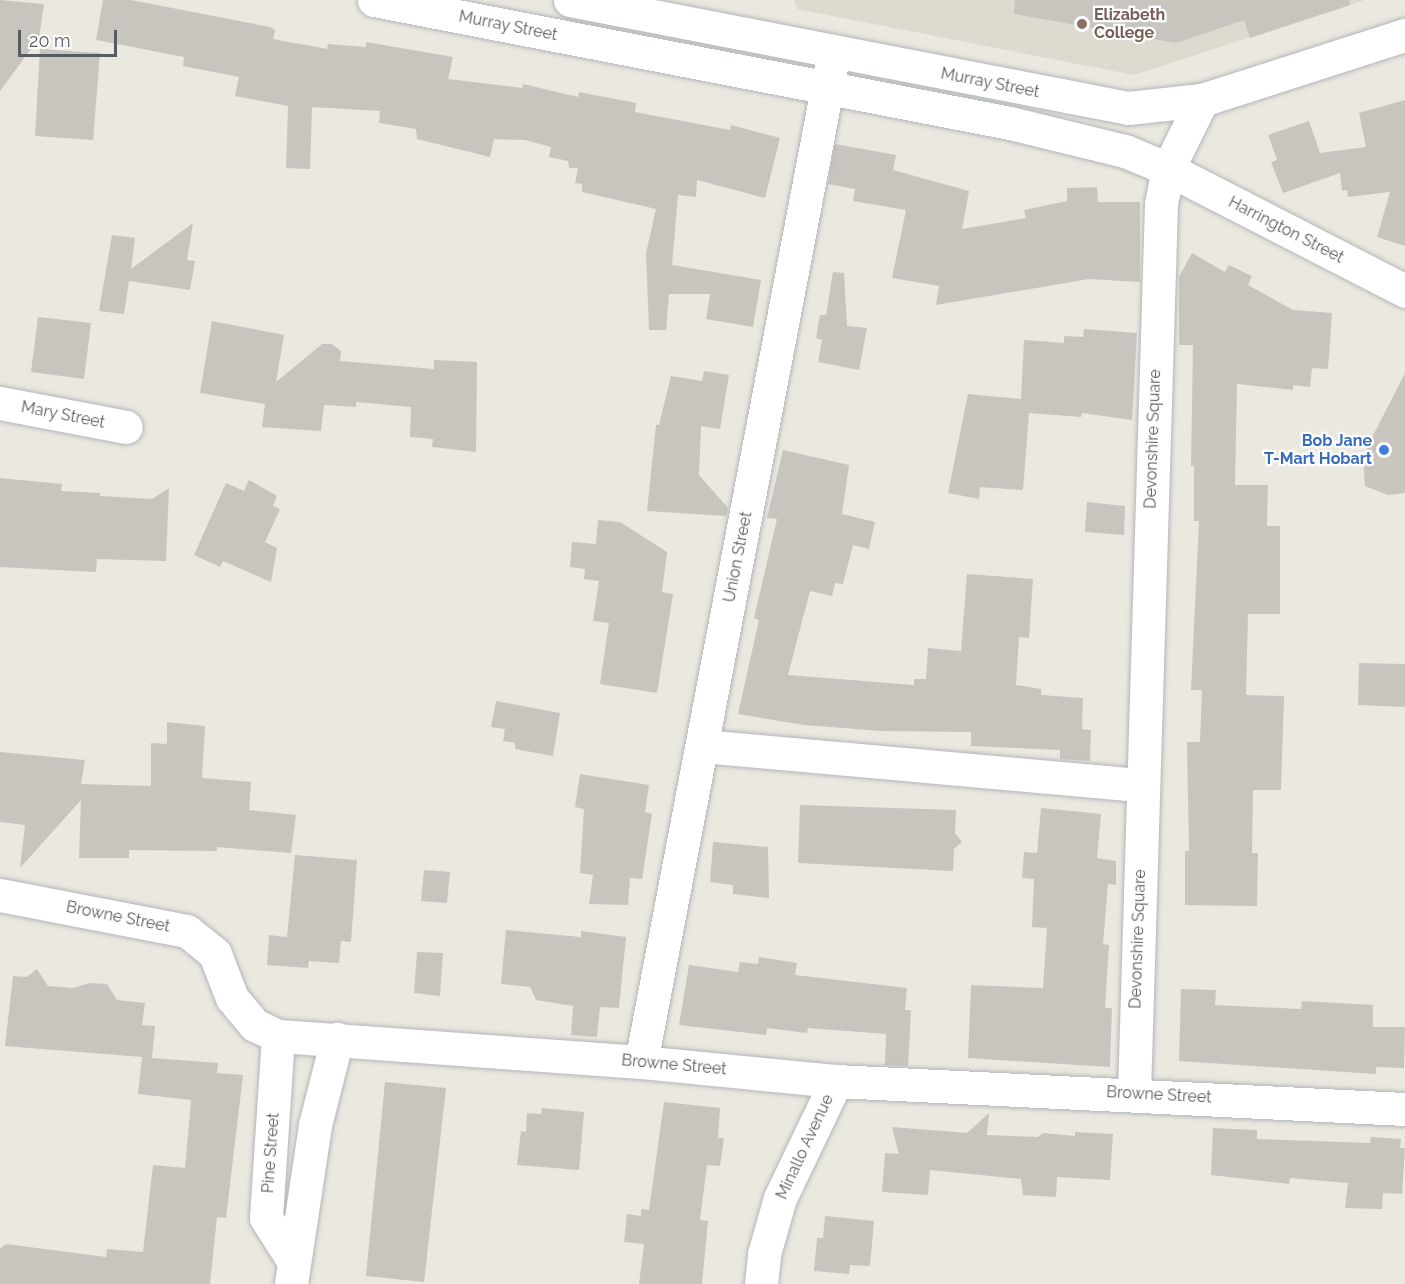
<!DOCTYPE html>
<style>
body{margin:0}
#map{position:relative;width:1405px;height:1284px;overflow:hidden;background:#ebe8df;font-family:Raleway,sans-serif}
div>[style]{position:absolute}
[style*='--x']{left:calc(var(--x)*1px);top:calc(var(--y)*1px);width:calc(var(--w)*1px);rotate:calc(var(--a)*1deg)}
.education>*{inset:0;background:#dddad0}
.building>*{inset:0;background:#c8c5bf}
.roads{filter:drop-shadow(0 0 2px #b2b6ba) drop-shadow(0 0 2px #b2b6ba)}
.minor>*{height:33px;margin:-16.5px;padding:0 16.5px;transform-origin:16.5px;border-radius:16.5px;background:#fff}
.secondary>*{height:33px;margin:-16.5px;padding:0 16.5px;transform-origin:16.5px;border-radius:16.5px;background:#fff}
.dots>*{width:16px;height:16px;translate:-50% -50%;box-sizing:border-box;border:3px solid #fff;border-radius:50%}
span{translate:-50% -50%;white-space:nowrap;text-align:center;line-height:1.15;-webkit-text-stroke:4.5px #fff;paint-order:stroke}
.education-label{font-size:16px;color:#785e54;font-weight:700}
.left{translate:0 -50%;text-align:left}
.street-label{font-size:16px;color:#585c60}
.shop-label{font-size:16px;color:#366cbe;font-weight:700}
.right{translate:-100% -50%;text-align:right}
.scale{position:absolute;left:18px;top:30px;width:99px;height:27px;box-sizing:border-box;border:3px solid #585c60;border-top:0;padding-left:8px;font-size:18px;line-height:21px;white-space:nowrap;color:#585c60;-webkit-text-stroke:4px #fff;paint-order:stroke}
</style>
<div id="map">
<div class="education">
<i style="clip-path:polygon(794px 0,1365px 0,1134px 75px,797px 9px)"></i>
</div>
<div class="building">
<i style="clip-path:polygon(0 0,44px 4px,39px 38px,0 91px)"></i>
<i style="clip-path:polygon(103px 0,131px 0,270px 27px,275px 30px,273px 39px,327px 49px,328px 44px,366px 47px,366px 42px,453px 57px,448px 79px,522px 88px,523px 84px,578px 97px,579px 92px,636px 103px,635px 112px,730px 130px,731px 125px,780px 138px,765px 198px,697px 180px,696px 197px,678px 195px,672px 265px,761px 280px,753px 327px,706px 319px,710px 294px,669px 294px,666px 330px,649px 330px,646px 253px,656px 209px,582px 192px,582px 184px,575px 183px,578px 168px,569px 168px,568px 161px,549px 157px,551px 147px,525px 140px,494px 139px,490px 157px,417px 139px,416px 129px,379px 123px,380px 111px,312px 107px,310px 169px,286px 168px,288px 106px,235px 96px,239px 77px,183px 66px,184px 57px,96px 40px)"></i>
<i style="clip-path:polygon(1015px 0,1349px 0,1350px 5px,1250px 38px,1244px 20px,1176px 43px,1014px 14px)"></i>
<i style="clip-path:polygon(40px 49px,100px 53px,93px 140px,35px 136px)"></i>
<i style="clip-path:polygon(1405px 100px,1405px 246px,1377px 237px,1390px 192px,1348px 197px,1347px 190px,1342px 191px,1340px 173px,1283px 193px,1271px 162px,1277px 160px,1268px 135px,1309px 121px,1320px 153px,1366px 147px,1359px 113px)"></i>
<i style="clip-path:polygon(835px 144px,896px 155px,893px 170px,969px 191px,962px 229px,1026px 218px,1024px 210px,1067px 201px,1067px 188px,1097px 187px,1098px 202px,1140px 202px,1140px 282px,1089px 279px,936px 305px,939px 286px,892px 278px,906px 210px,853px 201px,855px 189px,828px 184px)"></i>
<i style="clip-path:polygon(193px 223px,187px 260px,195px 261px,190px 290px,129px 281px,124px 314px,99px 311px,112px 235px,135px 238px,131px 269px)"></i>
<i style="clip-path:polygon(1192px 253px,1225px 272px,1229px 265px,1252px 276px,1248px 285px,1293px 310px,1332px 313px,1328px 369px,1312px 368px,1310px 387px,1293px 385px,1293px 390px,1237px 384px,1235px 485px,1268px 485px,1267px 526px,1280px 526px,1280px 614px,1248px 614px,1246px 695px,1284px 696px,1281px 790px,1253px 790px,1252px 853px,1258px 853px,1257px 906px,1185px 905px,1185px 851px,1189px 851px,1187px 742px,1200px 742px,1202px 690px,1191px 690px,1199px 521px,1194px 521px,1194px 466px,1191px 466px,1193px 345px,1179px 345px,1179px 277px)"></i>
<i style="clip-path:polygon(833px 272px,844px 273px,847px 326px,867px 328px,859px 370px,818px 362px,822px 340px,816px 338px,820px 315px,826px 315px)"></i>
<i style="clip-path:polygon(38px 317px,91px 323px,84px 379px,31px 372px)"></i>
<i style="clip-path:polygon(212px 321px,284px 335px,276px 382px,322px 344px,332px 344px,341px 351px,340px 361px,434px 369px,434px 360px,477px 362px,476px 452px,432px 447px,433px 439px,410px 437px,411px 407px,356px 402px,356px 407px,324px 405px,321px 431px,262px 427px,265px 404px,200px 393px)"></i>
<i style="clip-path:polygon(1084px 329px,1137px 333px,1132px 420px,1082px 413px,1081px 417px,1029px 413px,1023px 490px,980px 487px,979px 499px,948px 493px,968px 394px,1021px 399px,1024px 340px,1064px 343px,1064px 336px,1083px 337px)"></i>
<i style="clip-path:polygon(704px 371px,729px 375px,720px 429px,701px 426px,699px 475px,728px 508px,726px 516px,647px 511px,656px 425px,659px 425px,671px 376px,702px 381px)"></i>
<i style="clip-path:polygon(1405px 373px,1405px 493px,1388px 495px,1365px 486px,1363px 455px)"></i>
<i style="clip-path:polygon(783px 450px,849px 465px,842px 514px,875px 522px,869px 549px,853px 545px,843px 584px,835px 583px,832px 596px,810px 591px,788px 675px,914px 685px,914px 679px,926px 679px,928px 648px,961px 651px,967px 574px,1033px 579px,1029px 638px,1019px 637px,1016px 685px,1041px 689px,1041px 695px,1083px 698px,1082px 729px,1091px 730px,1090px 761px,1060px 759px,1060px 750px,971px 746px,971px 732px,881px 731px,804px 725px,738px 714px,759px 620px,754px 618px,777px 519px,767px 518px)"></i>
<i style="clip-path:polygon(0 478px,62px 484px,61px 491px,100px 493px,100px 496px,152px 499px,169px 488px,166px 561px,97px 559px,96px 572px,0 567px)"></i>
<i style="clip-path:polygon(249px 480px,277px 496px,273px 506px,280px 509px,265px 542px,277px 548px,271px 582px,223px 561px,220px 567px,194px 555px,226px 483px,244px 491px)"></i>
<i style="clip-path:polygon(1087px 502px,1125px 506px,1124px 535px,1085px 532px)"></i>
<i style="clip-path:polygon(598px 520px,620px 522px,667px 552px,662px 592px,673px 594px,657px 693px,600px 684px,609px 623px,593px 621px,599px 581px,584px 579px,585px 569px,570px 567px,572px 542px,596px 544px)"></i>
<i style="clip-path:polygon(1359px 663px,1405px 664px,1405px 707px,1358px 705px)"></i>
<i style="clip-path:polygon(496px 701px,560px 713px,553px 756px,515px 749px,515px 743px,503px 741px,505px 729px,491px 727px)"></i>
<i style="clip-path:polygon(167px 722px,205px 726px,202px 778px,251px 782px,249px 810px,296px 815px,291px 853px,217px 847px,217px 851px,129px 850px,129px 858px,79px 858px,81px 800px,20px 868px,25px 825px,0 822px,0 752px,85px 760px,81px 784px,151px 786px,151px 743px,167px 744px)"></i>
<i style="clip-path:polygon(580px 774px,649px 785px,645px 812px,652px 814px,642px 879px,630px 878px,628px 905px,589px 904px,593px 875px,580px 873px,584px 809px,575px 807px)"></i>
<i style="clip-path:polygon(800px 805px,956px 810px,955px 833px,962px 842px,954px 849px,953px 871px,798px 863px)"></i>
<i style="clip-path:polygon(1041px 808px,1101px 814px,1097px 858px,1116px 861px,1116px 885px,1108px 884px,1103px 944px,1109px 945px,1105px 1008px,1112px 1008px,1110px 1067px,968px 1058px,971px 985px,1043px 988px,1047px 928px,1032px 927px,1034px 879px,1022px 878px,1024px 852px,1037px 853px)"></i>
<i style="clip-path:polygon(713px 842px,768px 847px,769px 898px,733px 894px,733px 885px,710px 882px)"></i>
<i style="clip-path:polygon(295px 855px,357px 860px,351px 942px,341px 941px,339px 963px,309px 961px,308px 968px,267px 965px,269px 935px,287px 937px)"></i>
<i style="clip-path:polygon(424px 870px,450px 872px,447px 903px,421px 901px)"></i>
<i style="clip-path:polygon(506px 930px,581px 937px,581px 931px,626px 937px,619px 1008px,600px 1007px,597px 1037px,571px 1035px,573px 1006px,536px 1000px,530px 987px,501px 984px)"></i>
<i style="clip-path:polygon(417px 952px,443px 953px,440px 996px,414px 993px)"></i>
<i style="clip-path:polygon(759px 957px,797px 963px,795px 975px,907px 988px,905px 1010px,911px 1010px,908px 1066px,885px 1065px,886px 1034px,808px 1028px,807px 1033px,767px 1028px,766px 1035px,679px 1025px,689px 965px,738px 972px,740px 962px,758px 964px)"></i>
<i style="clip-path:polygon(37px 969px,48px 986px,73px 988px,90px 983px,107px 984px,117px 1000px,145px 1003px,142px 1025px,155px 1026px,152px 1058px,218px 1063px,217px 1073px,243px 1075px,226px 1218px,217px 1217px,210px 1284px,0 1284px,0 1249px,6px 1244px,106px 1257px,107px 1249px,143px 1252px,153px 1165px,185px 1168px,191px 1100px,138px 1094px,142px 1057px,5px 1046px,13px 976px,27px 977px)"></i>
<i style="clip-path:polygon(1181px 989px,1216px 990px,1215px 1005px,1301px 1009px,1302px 1001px,1373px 1005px,1373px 1027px,1405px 1027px,1404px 1068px,1376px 1067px,1376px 1074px,1179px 1061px)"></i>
<i style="clip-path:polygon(385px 1082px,446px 1088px,424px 1282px,366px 1276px)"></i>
<i style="clip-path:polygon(664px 1102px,720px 1108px,718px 1138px,724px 1138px,720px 1166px,707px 1165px,700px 1220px,708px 1221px,702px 1284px,639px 1284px,644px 1244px,624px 1242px,627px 1214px,641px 1216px,641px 1209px,649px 1210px)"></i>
<i style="clip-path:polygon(542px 1108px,584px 1112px,579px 1170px,517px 1165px,521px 1131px,526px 1132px,527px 1113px,541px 1114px)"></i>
<i style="clip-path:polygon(989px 1113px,987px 1135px,1038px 1137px,1043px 1133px,1075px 1136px,1075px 1132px,1113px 1134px,1110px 1180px,1057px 1177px,1056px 1197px,1023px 1195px,1021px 1179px,930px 1170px,928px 1195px,882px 1192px,885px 1153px,899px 1154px,892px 1127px,967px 1133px)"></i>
<i style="clip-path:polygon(1213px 1128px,1257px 1130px,1257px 1139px,1370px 1143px,1371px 1137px,1401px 1139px,1400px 1148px,1405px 1148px,1402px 1194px,1383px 1193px,1382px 1209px,1345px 1208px,1348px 1183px,1290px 1178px,1289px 1184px,1211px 1175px)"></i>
<i style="clip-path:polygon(825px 1216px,874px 1221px,870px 1266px,850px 1265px,849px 1274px,814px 1271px,817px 1238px,823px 1238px)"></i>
</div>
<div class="roads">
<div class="minor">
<i style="--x:0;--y:403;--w:128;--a:10.8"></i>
<i style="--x:702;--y:746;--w:442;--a:5.1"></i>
<i style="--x:0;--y:895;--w:190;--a:10.9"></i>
<i style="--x:187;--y:931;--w:36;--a:39"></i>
<i style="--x:215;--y:954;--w:47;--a:68.9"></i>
<i style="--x:232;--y:998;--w:35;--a:50"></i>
<i style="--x:255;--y:1025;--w:25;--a:26"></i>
<i style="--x:278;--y:1036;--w:364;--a:4.1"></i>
<i style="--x:641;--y:1062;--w:196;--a:5.6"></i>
<i style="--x:836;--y:1081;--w:570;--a:2.82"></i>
<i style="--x:278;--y:1036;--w:182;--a:93.8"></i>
<i style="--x:266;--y:1218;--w:52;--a:57.5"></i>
<i style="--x:641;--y:1062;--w:1029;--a:-79.19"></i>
<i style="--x:1134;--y:1093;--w:889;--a:-88.26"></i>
<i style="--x:1161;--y:204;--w:36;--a:-79"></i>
<i style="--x:1168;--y:169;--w:77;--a:-63.8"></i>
<i style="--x:291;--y:1284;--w:161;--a:-81.4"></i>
<i style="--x:315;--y:1125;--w:89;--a:-75.7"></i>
<i style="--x:761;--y:1284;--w:30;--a:-84"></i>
<i style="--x:764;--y:1254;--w:58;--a:-74.1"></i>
<i style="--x:780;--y:1198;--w:130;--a:-64.4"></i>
</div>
<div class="secondary">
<i style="--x:374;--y:0;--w:648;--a:10.95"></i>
<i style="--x:1010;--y:123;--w:118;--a:13.7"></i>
<i style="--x:1125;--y:151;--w:47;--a:22.7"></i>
<i style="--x:1168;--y:169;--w:267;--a:27.2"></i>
<i style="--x:570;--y:0;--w:568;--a:10.95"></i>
<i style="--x:1128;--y:108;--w:74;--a:-6.2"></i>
<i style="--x:1202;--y:100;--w:213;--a:-17.8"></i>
</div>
</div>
<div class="dots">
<i style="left:1082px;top:24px;background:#8d6e63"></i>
<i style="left:1384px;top:450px;background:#3f7fe0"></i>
</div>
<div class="education-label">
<span class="left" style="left:1094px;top:24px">Elizabeth<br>College</span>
</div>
<div class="street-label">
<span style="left:508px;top:26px;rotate:11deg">Murray Street</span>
<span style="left:990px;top:83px;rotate:11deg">Murray Street</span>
<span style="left:1286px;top:230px;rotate:27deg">Harrington Street</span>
<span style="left:63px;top:415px;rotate:11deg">Mary Street</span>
<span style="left:1153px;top:439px;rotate:-88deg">Devonshire Square</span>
<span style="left:738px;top:557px;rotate:-79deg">Union Street</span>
<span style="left:118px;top:917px;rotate:11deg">Browne Street</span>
<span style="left:1138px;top:939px;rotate:-88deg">Devonshire Square</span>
<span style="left:674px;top:1065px;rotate:5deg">Browne Street</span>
<span style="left:1159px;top:1095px;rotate:3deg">Browne Street</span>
<span style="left:805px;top:1147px;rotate:-65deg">Minallo Avenue</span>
<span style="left:271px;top:1153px;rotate:-86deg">Pine Street</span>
</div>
<div class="shop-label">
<span class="right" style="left:1372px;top:450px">Bob Jane<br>T-Mart Hobart</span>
</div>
<div class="scale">20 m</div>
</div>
